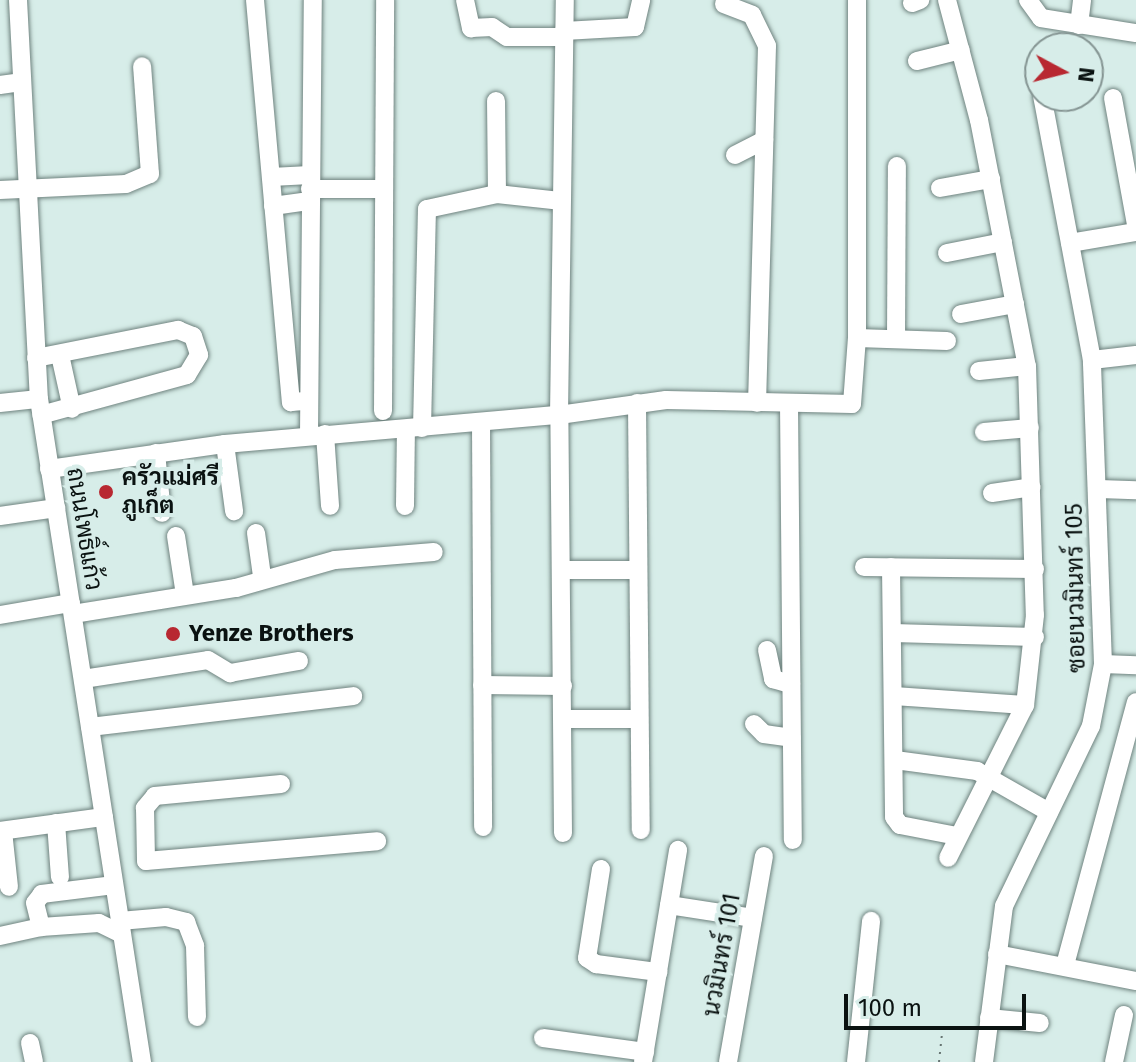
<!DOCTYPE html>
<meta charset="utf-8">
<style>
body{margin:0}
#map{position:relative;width:1136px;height:1062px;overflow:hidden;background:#d7ede9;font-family:"Fira Sans",Sarabun,sans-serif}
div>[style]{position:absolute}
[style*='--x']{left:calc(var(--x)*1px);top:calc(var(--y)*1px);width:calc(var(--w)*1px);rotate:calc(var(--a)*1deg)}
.path>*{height:2px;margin-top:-1px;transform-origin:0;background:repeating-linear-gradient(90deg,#677573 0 2px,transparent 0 8px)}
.roads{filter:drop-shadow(0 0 2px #6f837f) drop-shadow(0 0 2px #6f837f)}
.minor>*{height:18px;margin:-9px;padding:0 9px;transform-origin:9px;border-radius:9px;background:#fff}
.dots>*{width:22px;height:22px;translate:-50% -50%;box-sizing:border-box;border:4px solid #d7ede9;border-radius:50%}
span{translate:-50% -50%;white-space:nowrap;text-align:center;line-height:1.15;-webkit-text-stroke:8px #d7ede9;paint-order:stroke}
.poi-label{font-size:24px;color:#0a1211;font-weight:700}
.left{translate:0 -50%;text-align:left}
.street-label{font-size:24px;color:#0a1211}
.north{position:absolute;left:1024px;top:32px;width:80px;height:80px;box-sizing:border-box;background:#d7ede9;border:2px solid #859593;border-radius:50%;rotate:97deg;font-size:22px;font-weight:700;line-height:32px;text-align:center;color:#0a1211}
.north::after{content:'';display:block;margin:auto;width:28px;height:36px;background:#b82831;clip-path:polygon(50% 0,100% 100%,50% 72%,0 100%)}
.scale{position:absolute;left:844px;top:994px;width:182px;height:36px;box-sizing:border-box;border:4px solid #0a1211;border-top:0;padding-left:10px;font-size:24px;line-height:28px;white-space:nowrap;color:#0a1211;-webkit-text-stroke:6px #d7ede9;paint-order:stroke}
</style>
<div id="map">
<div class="path">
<i style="--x:939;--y:1062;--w:28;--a:-84"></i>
</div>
<div class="roads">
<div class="minor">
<i style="--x:18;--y:0;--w:400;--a:87"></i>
<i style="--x:39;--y:399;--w:671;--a:81.17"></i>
<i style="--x:255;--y:0;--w:404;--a:84.9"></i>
<i style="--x:291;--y:402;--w:16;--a:-4"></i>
<i style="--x:465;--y:0;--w:29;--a:78"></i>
<i style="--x:471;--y:28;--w:21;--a:-3"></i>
<i style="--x:492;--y:27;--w:18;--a:34"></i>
<i style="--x:507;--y:37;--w:57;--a:0"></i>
<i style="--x:947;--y:0;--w:124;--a:75.1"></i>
<i style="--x:979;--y:120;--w:251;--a:79"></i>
<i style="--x:1027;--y:366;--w:249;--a:88.2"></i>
<i style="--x:1035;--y:615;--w:91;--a:96.3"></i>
<i style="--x:1025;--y:705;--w:171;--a:116.7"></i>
<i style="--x:1028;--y:0;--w:22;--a:54"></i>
<i style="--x:1041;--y:18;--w:96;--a:9"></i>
<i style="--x:912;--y:3;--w:9;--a:-21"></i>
<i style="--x:724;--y:4;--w:30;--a:21"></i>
<i style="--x:752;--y:15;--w:34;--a:64"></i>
<i style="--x:767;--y:46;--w:357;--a:91.6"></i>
<i style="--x:1079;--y:25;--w:25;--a:-83"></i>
<i style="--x:564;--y:31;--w:71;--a:-3.2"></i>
<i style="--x:635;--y:27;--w:28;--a:-77"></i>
<i style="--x:917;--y:61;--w:45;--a:-14"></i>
<i style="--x:0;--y:85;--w:21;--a:-8"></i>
<i style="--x:1113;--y:98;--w:128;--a:79.7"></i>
<i style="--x:735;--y:155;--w:33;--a:-27"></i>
<i style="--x:271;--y:177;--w:39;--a:-3"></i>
<i style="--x:940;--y:188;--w:52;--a:-10"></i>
<i style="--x:310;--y:189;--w:74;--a:0"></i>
<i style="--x:0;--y:190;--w:126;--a:-2.7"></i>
<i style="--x:126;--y:184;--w:26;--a:-23"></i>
<i style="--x:150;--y:174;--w:108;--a:-94.2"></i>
<i style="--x:497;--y:194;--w:63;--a:6.3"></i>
<i style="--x:273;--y:206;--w:37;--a:-8"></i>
<i style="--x:1070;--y:243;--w:67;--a:-9.5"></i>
<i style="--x:947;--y:253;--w:57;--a:-11.1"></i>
<i style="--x:961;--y:314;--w:55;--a:-10.5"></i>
<i style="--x:857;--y:338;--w:90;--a:1.9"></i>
<i style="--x:896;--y:339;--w:173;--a:-89.7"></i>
<i style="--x:60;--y:355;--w:55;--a:77.5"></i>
<i style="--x:36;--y:358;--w:145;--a:-11.2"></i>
<i style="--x:178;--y:330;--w:16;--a:22"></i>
<i style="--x:193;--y:336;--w:20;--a:72"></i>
<i style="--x:199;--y:355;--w:23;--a:121"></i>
<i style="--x:187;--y:375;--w:151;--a:164.7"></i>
<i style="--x:1092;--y:360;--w:44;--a:-6.5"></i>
<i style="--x:979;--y:371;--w:48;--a:-5.9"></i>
<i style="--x:0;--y:403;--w:39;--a:-6"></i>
<i style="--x:637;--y:403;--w:427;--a:89.5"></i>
<i style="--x:789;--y:403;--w:437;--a:89.5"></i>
<i style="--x:383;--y:411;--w:411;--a:-89.7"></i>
<i style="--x:481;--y:422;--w:405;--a:89.7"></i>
<i style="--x:422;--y:428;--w:219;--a:-88.7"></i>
<i style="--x:427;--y:209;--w:72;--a:-12.1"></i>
<i style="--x:497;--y:194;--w:93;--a:-90.6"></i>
<i style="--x:984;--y:432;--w:46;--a:-5"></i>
<i style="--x:325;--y:434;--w:72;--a:86"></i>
<i style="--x:309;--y:435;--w:435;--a:-89.5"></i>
<i style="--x:225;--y:444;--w:68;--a:82.3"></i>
<i style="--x:156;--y:453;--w:60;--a:84.3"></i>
<i style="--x:49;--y:469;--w:178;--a:-8.1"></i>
<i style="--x:225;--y:444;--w:335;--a:-5"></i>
<i style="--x:559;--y:415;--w:108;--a:-8"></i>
<i style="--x:666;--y:400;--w:186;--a:1.2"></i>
<i style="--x:852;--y:404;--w:66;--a:-85.7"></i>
<i style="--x:857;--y:338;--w:338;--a:-90"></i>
<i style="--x:1099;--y:489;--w:37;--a:2"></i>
<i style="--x:992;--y:493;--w:40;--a:-8.5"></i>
<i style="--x:405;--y:506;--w:77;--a:-89.3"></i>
<i style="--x:0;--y:516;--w:57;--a:-8.1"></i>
<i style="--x:256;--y:533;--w:43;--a:82.1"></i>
<i style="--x:176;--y:536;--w:60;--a:81.3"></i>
<i style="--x:864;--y:567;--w:171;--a:0.7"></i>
<i style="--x:891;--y:567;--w:250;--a:89.3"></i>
<i style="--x:894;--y:817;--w:10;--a:53"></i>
<i style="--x:900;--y:825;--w:58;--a:10.9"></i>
<i style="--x:562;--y:570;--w:76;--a:0"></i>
<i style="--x:73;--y:614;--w:165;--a:-9.1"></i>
<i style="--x:236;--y:588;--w:103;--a:-15.8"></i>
<i style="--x:335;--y:560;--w:99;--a:-4.6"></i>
<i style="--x:0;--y:615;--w:72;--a:-9.6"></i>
<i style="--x:893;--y:633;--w:142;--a:1.6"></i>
<i style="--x:767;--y:650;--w:30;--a:78"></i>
<i style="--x:773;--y:679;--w:19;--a:16"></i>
<i style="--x:1103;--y:664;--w:33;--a:2"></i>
<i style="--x:83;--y:679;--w:126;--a:-8.6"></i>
<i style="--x:208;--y:660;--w:26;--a:31"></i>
<i style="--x:230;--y:673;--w:70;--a:-9.9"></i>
<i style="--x:482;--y:685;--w:81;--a:0.7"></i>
<i style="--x:894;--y:696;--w:131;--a:3.9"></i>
<i style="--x:563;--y:719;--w:76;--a:0"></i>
<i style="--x:754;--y:724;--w:14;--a:45"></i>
<i style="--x:764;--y:734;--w:28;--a:8"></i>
<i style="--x:90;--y:727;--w:265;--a:-6.7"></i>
<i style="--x:895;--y:760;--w:83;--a:7.6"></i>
<i style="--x:977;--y:771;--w:83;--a:29.7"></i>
<i style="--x:281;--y:784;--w:127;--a:174.6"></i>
<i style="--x:155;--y:796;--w:16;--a:130"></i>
<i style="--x:145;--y:808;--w:53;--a:88.9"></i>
<i style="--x:146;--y:861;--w:232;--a:-4.9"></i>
<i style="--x:56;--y:823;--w:54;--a:85.8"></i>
<i style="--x:0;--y:831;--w:105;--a:-7.7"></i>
<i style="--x:3;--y:831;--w:56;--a:83.9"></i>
<i style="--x:563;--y:833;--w:418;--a:-90.5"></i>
<i style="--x:559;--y:415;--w:415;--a:-89.2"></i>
<i style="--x:601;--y:869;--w:90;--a:98.9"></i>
<i style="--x:587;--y:958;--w:11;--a:34"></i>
<i style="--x:596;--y:964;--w:63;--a:7.4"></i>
<i style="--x:114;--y:885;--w:73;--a:172.9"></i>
<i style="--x:42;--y:894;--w:11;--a:128"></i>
<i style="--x:35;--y:903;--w:25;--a:76"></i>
<i style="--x:41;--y:927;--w:58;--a:-3.9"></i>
<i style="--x:99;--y:923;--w:25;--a:26"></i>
<i style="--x:669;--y:905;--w:85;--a:8.8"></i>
<i style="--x:120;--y:921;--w:46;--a:-5"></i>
<i style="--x:166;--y:917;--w:21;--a:14"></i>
<i style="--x:186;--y:922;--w:26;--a:69"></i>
<i style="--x:195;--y:946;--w:71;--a:88.4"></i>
<i style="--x:0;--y:936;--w:42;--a:-12.4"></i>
<i style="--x:997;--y:954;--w:142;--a:11"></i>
<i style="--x:1065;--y:965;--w:272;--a:-74.9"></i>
<i style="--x:989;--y:1018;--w:51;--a:5.6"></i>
<i style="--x:543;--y:1038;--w:103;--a:7.8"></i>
<i style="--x:30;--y:1043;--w:19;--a:78"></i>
<i style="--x:643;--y:1062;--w:215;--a:-80.6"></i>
<i style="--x:728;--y:1062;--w:209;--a:-80.1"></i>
<i style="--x:856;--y:1062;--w:142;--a:-83.9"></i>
<i style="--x:984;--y:1062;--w:157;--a:-82.7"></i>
<i style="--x:1004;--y:906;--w:200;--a:-64.2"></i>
<i style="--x:1091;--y:726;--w:63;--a:-79"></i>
<i style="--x:1103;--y:664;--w:304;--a:-92.1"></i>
<i style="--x:1092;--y:360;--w:269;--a:-100.7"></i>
<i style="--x:1114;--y:1062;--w:48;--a:-78"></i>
</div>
</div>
<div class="dots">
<i style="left:106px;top:492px;background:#b82831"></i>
<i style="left:173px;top:634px;background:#b82831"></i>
</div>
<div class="poi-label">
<span class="left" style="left:122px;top:492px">ครัวแม่ศรี<br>ภูเก็ต</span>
<span class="left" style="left:189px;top:634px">Yenze Brothers</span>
</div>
<div class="street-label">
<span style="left:84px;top:529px;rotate:81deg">ถนนโพธิ์แก้ว</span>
<span style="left:1076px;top:588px;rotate:-91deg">ซอยนวมินทร์ 105</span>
<span style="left:722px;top:955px;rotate:-80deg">นวมินทร์ 101</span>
</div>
<div class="north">N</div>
<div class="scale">100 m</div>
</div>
